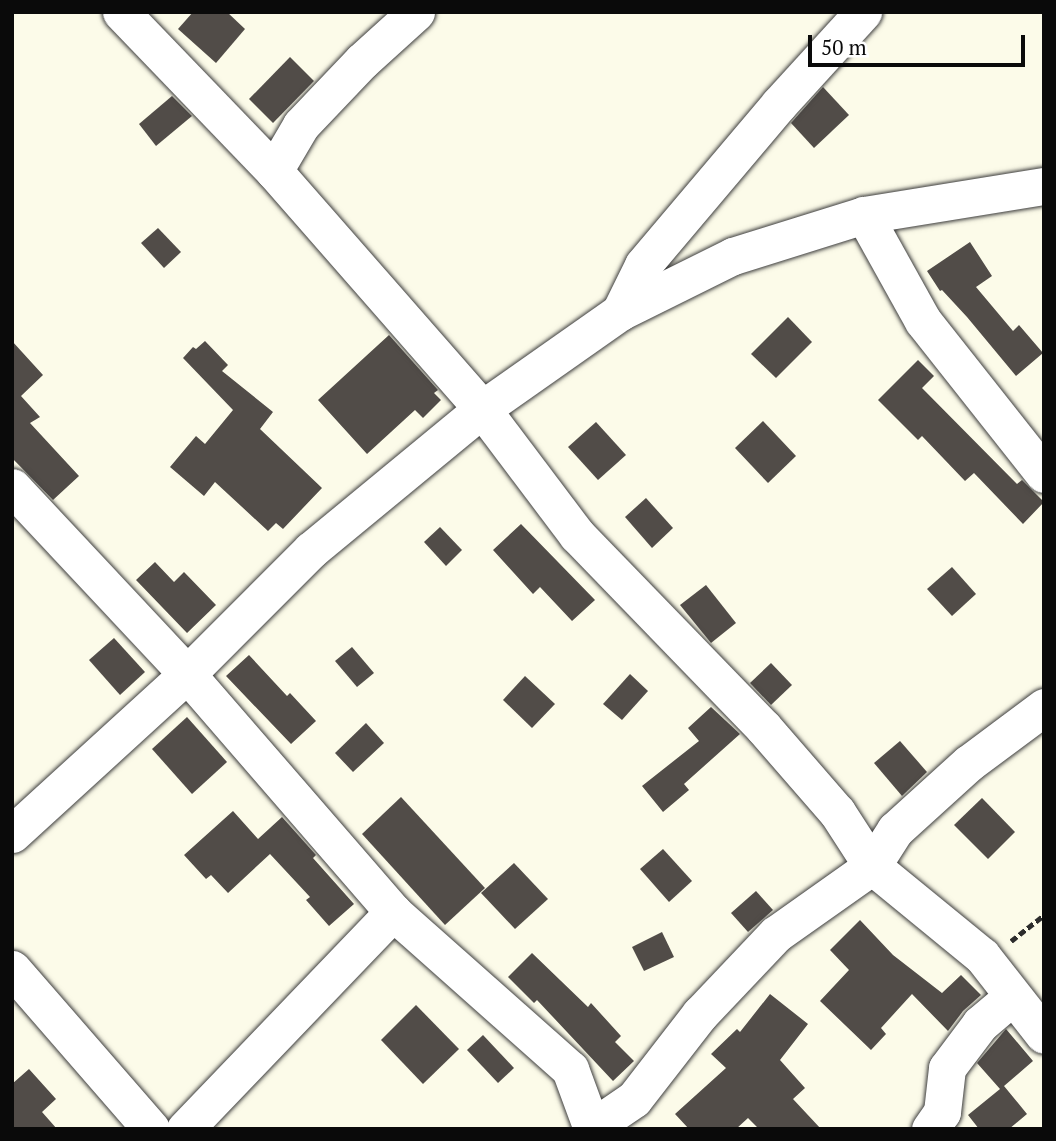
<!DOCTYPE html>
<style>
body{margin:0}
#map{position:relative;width:1056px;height:1141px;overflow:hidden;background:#fcfbe9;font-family:"PT Serif",serif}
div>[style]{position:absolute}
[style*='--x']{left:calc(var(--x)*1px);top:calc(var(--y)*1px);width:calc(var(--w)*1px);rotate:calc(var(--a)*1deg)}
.building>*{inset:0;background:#514c48}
.path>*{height:4.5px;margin-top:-2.25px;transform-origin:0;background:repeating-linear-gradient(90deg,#2c2c2c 0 7px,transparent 0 10.5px)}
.roads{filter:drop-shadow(0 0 2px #3d3d3d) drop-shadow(0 0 2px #3d3d3d)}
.minor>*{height:37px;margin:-18.5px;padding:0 18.5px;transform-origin:18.5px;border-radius:18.5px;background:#fff}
span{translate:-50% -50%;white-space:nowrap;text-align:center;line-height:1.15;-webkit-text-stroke:7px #fff;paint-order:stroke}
.frame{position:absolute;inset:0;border:14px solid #0a0a0a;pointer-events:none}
.scale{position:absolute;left:808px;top:35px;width:217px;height:32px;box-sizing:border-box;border:4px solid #0a0a0a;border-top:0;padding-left:9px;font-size:21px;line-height:24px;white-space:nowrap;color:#0a0a0a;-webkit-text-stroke:5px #fff;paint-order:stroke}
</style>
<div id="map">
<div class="building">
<i style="clip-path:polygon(193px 12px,227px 12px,245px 29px,216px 63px,178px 29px)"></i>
<i style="clip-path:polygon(290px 57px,314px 81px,273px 123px,249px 99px)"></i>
<i style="clip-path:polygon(823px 87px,849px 115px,814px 148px,791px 123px)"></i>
<i style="clip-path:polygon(172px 96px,192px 116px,156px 146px,139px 124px)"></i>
<i style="clip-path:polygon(158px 228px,181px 252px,164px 268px,141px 243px)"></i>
<i style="clip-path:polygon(970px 242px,992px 276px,976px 287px,1013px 331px,1019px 325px,1043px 353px,1016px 376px,967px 317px,942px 290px,940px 291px,927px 271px)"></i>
<i style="clip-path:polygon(788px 317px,812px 342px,776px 378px,751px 354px)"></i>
<i style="clip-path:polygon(389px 335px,438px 390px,434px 393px,441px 400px,423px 418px,415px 410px,367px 454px,318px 400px)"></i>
<i style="clip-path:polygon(12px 341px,43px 375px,21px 396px,40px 417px,30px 423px,79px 476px,53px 500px,12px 458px)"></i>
<i style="clip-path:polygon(205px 341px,228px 365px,222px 371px,273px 412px,260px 429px,322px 488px,283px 529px,276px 523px,268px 531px,215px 482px,204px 496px,170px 467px,196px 436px,205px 444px,233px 410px,183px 358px,193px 347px,196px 349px)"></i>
<i style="clip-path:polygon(918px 360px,934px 376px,922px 388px,1017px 484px,1022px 480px,1044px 502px,1023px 524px,974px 473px,965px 481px,922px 436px,918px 440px,878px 400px)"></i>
<i style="clip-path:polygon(763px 421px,796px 456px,768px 483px,735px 448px)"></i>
<i style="clip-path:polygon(596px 422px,626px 455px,598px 480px,568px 447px)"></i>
<i style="clip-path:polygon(646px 498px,673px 528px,652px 548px,625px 517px)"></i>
<i style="clip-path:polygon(521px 524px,595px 600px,572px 621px,540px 587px,533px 594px,493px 550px)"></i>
<i style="clip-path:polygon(440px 527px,462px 550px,446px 566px,424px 542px)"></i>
<i style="clip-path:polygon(155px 562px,174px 582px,184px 572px,216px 605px,187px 633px,136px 580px)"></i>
<i style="clip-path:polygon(952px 567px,976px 594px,952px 616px,927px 589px)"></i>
<i style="clip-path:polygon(706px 585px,736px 623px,711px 643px,680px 605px)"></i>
<i style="clip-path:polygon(114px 638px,145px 672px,120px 695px,89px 660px)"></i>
<i style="clip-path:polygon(352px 647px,374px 673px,357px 687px,335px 661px)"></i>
<i style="clip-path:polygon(249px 655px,287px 696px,290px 693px,316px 721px,291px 744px,226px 676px)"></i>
<i style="clip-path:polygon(771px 663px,792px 685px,771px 705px,750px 683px)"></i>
<i style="clip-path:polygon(630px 674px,648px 691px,622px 720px,603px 704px)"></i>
<i style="clip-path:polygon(525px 676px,555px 704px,532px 728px,503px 700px)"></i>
<i style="clip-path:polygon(711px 707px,740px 734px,684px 784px,689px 790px,663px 812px,642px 786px,699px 741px,688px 728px)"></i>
<i style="clip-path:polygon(187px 717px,227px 762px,192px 794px,152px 749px)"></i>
<i style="clip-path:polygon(366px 723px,384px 743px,353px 772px,335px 753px)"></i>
<i style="clip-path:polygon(900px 741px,927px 772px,902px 796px,874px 763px)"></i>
<i style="clip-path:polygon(401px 797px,485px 888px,445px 925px,362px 834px)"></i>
<i style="clip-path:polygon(982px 798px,1015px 832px,988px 859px,954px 825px)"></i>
<i style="clip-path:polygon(233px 811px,258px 839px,282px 817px,316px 855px,313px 858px,354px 904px,329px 926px,306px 900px,310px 897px,270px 854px,228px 893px,211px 875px,206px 879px,184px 855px)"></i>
<i style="clip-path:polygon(663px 849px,692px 881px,669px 902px,640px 869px)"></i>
<i style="clip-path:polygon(514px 863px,548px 899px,515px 929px,481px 893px)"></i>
<i style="clip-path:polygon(756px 891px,773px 910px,748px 932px,731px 913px)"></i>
<i style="clip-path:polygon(860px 920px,893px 955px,942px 993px,961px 975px,981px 995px,963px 1011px,948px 1031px,912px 994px,881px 1028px,886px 1034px,871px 1050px,820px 1001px,849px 970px,830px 950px)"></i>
<i style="clip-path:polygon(662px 932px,674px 957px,644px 971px,632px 947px)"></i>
<i style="clip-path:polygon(532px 953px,588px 1007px,591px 1003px,621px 1036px,615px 1042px,634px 1061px,613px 1081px,537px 1000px,534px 1003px,508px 977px)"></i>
<i style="clip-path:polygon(770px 994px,808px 1024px,780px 1060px,805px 1088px,793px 1099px,821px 1129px,759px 1129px,748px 1118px,736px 1129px,689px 1129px,675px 1114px,726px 1068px,711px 1054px,737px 1029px,740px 1032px)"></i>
<i style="clip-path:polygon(416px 1005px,459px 1049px,423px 1084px,381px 1040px)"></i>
<i style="clip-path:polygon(1006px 1029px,1033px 1061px,1004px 1086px,1027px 1114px,1009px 1129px,979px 1129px,968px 1115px,1000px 1089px,977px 1063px)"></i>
<i style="clip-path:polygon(483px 1035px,514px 1068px,498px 1083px,467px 1050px)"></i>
<i style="clip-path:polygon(29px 1069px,56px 1099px,42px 1112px,57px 1129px,12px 1129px,12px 1084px)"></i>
</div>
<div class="path">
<i style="--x:1011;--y:941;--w:42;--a:-38.2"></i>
</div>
<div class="roads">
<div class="minor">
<i style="--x:121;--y:12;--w:221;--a:46.1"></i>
<i style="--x:274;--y:171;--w:316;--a:48.8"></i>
<i style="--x:482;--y:409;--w:158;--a:53"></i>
<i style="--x:577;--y:535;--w:267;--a:45.9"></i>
<i style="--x:763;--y:727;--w:113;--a:49"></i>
<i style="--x:837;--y:812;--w:64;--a:57.1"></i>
<i style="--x:872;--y:866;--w:142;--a:39.3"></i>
<i style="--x:982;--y:956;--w:100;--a:51.9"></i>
<i style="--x:274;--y:171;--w:53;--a:-59.6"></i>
<i style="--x:301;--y:125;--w:88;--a:-46.4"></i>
<i style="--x:362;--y:61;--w:73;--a:-42.2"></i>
<i style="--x:864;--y:215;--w:121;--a:60.9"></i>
<i style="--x:923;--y:321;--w:195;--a:51.7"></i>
<i style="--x:620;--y:312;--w:52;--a:-63.9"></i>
<i style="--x:643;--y:265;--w:211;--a:-49.8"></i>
<i style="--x:779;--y:104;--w:125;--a:-47.6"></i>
<i style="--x:12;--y:487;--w:256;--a:46.9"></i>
<i style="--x:187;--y:674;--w:315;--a:49.1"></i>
<i style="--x:393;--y:912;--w:237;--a:41.6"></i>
<i style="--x:570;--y:1069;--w:61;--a:69.8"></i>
<i style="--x:12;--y:834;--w:237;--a:-42.4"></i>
<i style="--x:187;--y:674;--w:175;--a:-45"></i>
<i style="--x:311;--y:550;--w:222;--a:-39.5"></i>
<i style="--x:482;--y:409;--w:169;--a:-35.1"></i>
<i style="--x:620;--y:312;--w:126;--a:-26.4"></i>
<i style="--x:733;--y:256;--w:137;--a:-17.4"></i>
<i style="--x:864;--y:215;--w:182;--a:-9.2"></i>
<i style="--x:12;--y:969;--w:212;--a:49"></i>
<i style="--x:185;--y:1129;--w:301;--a:-46.2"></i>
<i style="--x:590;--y:1129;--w:53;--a:-34.3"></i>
<i style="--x:634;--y:1099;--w:108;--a:-52.2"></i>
<i style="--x:700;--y:1014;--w:110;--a:-46.5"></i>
<i style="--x:776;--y:934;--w:118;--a:-35.3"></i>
<i style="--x:872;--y:866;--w:43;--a:-57.4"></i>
<i style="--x:895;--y:830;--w:100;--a:-42.2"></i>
<i style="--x:969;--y:763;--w:94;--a:-36.7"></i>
<i style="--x:930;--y:1129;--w:21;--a:-55"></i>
<i style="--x:942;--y:1112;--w:44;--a:-83.5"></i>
<i style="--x:947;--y:1068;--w:55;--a:-53.1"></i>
<i style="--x:980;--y:1024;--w:42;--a:-40.2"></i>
</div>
</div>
<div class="frame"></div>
<div class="scale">50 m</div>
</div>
